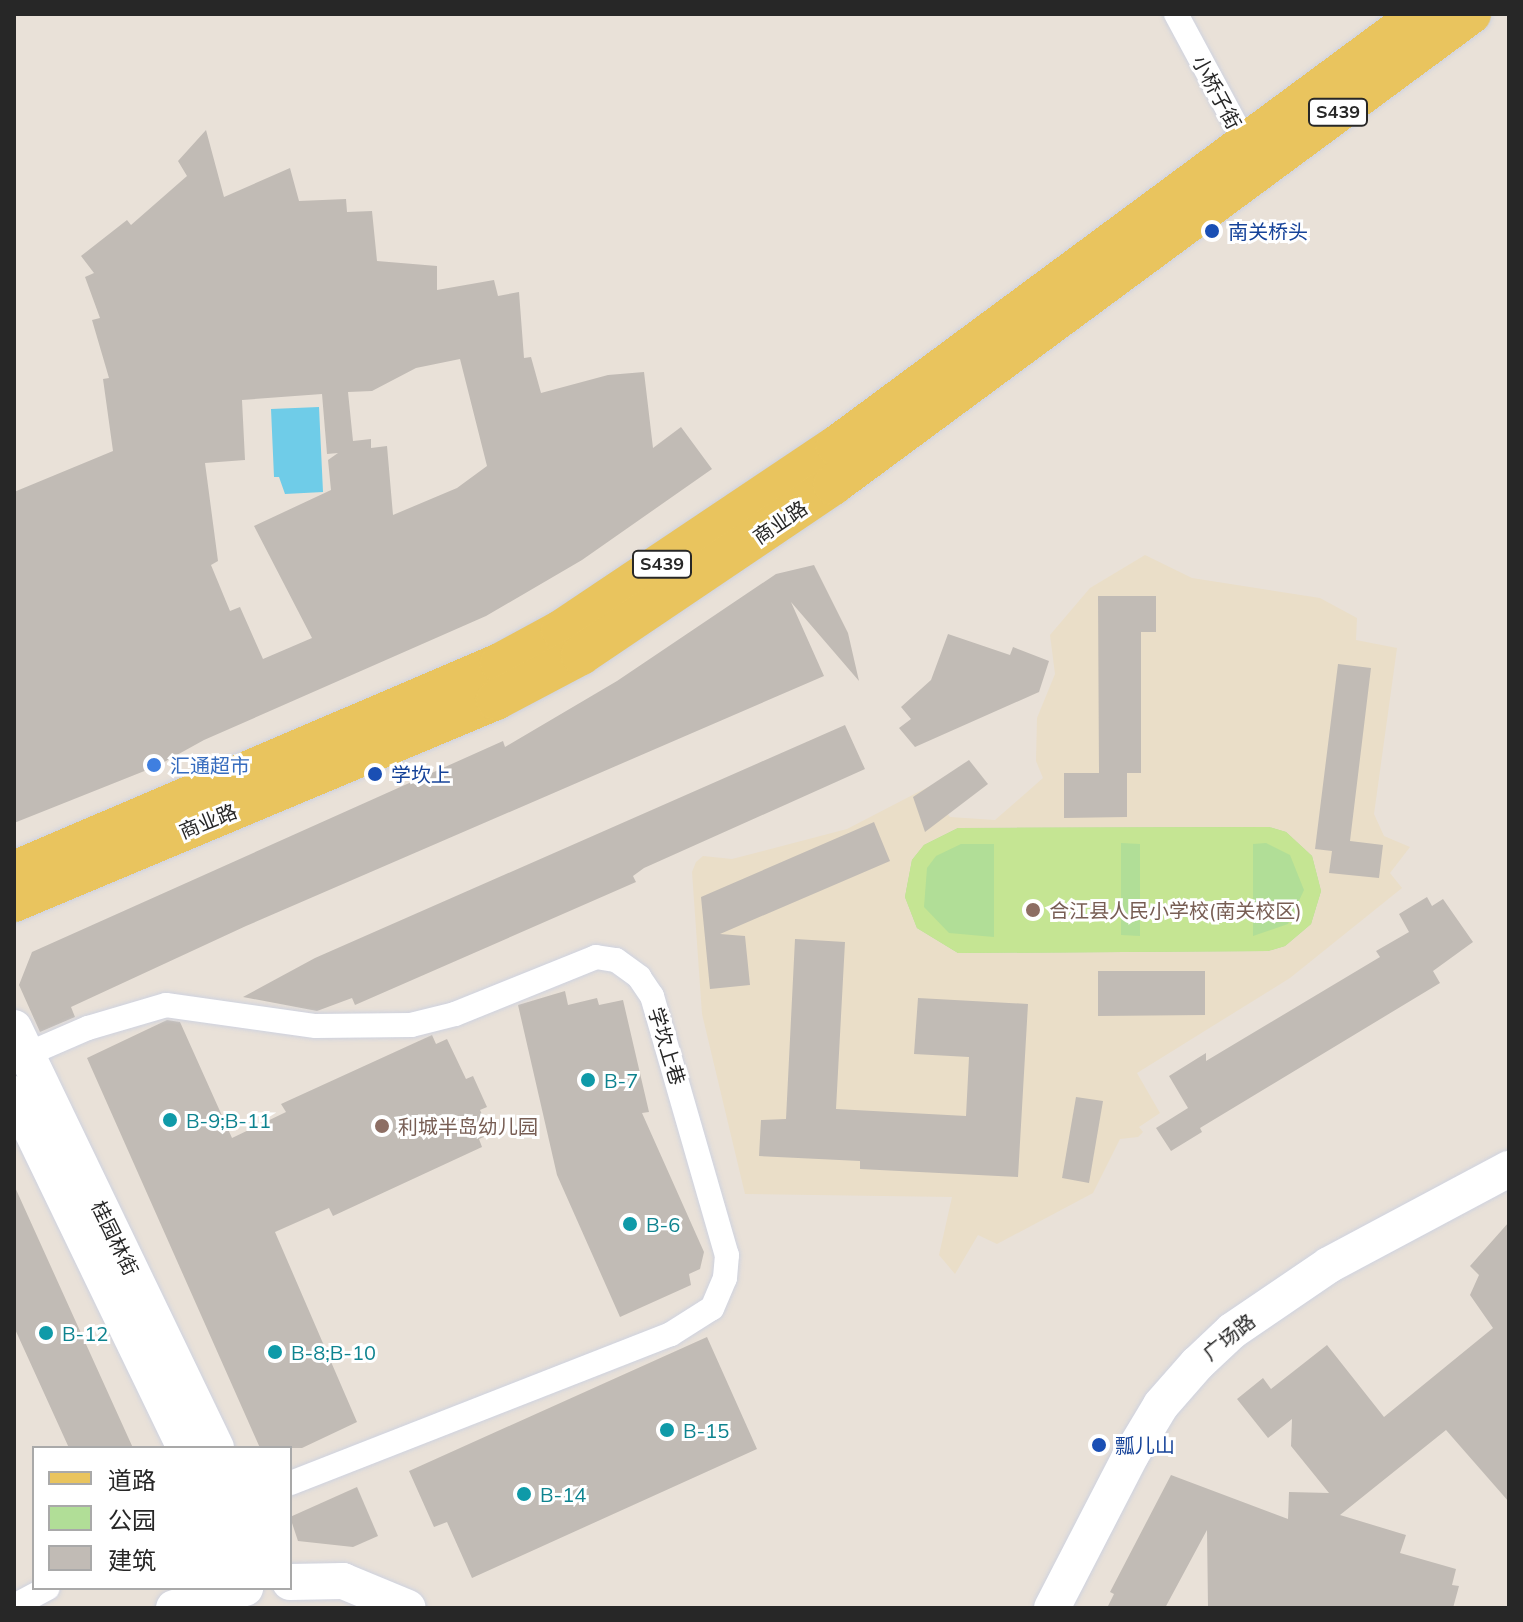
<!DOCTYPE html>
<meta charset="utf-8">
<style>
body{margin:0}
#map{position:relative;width:1523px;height:1622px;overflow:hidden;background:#e9e1d8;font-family:Mulish,"Noto Sans SC",sans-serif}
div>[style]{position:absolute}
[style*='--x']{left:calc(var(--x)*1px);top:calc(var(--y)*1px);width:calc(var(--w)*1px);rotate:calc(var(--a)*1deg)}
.education>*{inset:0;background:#eadec8}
.green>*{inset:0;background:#b1de97}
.pitch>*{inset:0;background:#c5e593}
.water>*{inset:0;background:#6fcce8}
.building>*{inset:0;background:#c1bbb5}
.roads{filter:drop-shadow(0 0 2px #ced2df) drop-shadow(0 0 2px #ced2df)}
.street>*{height:24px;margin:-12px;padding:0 12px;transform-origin:12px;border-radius:12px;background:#fff}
.secondary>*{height:36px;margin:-18px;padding:0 18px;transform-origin:18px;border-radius:18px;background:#fff}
.primary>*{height:40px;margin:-20px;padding:0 20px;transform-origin:20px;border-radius:20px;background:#e9c45e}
.dots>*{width:22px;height:22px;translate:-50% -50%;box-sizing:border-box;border:4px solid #fff;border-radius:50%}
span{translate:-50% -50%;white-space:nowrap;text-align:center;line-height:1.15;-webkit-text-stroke:6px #fff;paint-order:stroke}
.shield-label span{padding:2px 6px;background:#fff;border:2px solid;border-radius:6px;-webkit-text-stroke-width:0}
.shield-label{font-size:18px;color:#272727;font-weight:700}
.street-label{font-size:20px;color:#272727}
.transit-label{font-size:20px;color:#164399}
.left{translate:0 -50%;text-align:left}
.shop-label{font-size:20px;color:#366cbe}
.education-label{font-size:20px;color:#785e54}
.culture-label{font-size:20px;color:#0d838f}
.frame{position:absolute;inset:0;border:16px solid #272727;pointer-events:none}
.legend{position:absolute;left:32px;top:1446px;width:260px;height:144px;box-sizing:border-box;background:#fff;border:2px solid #a9a9a9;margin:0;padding:10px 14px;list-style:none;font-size:24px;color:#272727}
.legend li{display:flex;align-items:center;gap:16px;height:40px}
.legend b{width:40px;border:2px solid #a9a9a9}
</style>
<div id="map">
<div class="education">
<i style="clip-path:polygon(1145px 555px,1192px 578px,1320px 598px,1357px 618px,1356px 640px,1397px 648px,1374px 814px,1384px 836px,1410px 847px,1390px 873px,1402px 888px,1290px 978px,1137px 1073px,1160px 1113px,1139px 1127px,1143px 1132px,1138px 1137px,1120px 1139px,1093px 1193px,997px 1244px,978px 1235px,955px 1274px,939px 1255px,952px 1197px,745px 1194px,702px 1014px,692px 872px,696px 862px,703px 856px,732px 859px,847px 829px,928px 787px,950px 817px,995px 820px,1043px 778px,1036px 761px,1037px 718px,1055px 674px,1050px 635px,1090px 588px)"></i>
</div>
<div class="green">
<i style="clip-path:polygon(1269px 827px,1286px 832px,1312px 856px,1321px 891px,1311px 924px,1285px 946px,1268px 951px,958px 953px,917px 928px,905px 897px,912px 860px,924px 845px,958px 828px)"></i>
</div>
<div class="pitch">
<i style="clip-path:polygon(evenodd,1269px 827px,1286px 832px,1312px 856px,1321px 891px,1311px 924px,1285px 946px,1268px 951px,958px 953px,917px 928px,905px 897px,912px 860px,924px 845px,958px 828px,1269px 827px,1121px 843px,1140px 844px,1140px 936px,1121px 935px,1121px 843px,1269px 827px,1266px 843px,1290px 855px,1304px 890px,1288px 924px,1253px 936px,1253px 844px,1266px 843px,1269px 827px,961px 844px,994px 844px,994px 937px,949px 933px,924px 907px,927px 868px,936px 856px,961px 844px)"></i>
</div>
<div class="water">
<i style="clip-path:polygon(319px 407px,323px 492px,285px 494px,279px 477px,274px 477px,271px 409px)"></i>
</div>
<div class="building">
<i style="clip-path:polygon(evenodd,206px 130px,224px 197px,290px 168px,299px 201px,346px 199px,347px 212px,372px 211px,377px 261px,437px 266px,437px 290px,494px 280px,498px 296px,519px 292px,524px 358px,531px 357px,541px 393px,608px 375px,644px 372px,653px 448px,681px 427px,712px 469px,582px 560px,486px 616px,204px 740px,157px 766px,14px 823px,14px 492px,113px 451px,103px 379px,109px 378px,92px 320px,100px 318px,85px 277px,94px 273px,81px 256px,127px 220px,131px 225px,187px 176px,178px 161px,206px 130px,460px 359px,487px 466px,457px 488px,393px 515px,387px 446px,371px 448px,371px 439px,353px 441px,348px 392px,372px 391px,416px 368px,460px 359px,206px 130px,322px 394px,327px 454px,338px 453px,328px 460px,331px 490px,254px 526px,312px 638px,263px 659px,240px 607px,230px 611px,211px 565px,218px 561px,205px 463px,245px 460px,242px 400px,322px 394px)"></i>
<i style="clip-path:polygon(814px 565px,848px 633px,859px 681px,791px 602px,824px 676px,246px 926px,71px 1007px,75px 1017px,40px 1032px,19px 985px,32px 952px,503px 741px,505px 747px,617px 681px,776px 574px)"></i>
<i style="clip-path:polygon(1098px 596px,1156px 596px,1156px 632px,1141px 632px,1141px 773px,1127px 773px,1127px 817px,1064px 818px,1064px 773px,1099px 773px)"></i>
<i style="clip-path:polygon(948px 634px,1010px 655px,1013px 647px,1049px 661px,1039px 692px,915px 747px,899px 728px,911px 719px,901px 707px,931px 680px)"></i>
<i style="clip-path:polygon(1338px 664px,1371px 668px,1350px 841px,1383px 845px,1379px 878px,1329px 873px,1332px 851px,1315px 849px)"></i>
<i style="clip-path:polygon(845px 725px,865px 769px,644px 868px,633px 876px,636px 882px,355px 1005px,352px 998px,317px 1011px,243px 997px,315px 958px)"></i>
<i style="clip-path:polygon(969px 760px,988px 784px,925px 832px,913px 797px)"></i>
<i style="clip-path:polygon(874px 822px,890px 861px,720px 934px,745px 936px,750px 985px,710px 989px,701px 897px)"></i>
<i style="clip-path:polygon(1427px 897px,1432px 906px,1443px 899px,1473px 942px,1433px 971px,1440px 983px,1200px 1128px,1202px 1132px,1171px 1151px,1156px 1128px,1188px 1108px,1169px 1076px,1206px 1053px,1206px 1061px,1380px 957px,1376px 951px,1409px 932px,1399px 914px)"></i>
<i style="clip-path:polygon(795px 939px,845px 942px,836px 1109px,966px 1116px,969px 1057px,914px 1054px,918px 998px,1028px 1004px,1018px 1177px,860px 1169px,860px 1161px,759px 1156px,761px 1120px,786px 1119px)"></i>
<i style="clip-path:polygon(1098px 971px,1205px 971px,1205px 1015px,1098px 1016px)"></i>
<i style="clip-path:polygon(565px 991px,568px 1005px,597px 998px,599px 1005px,623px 1000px,649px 1112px,642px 1113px,704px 1252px,700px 1269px,689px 1274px,691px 1285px,620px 1317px,557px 1175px,518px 1005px)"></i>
<i style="clip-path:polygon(167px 1020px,180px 1022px,232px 1138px,286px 1112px,281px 1104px,432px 1035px,436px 1044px,447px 1039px,466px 1079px,473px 1076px,487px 1107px,480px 1110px,491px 1134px,479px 1139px,482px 1147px,333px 1216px,329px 1208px,275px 1232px,357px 1422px,302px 1448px,260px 1448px,87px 1058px)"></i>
<i style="clip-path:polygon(1076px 1097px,1103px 1101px,1089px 1183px,1062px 1178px)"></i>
<i style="clip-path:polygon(14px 1185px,47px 1258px,133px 1448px,69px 1448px,14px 1327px)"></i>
<i style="clip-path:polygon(1509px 1222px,1509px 1502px,1446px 1430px,1340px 1515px,1406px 1535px,1400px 1553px,1456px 1569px,1452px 1585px,1459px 1586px,1453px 1608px,1208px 1608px,1207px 1530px,1165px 1608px,1107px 1608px,1114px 1594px,1110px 1592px,1171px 1475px,1288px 1519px,1289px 1492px,1329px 1493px,1291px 1446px,1292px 1419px,1268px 1438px,1237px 1399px,1263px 1378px,1271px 1389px,1327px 1345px,1384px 1417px,1493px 1328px,1470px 1295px,1479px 1275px,1470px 1266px)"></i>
<i style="clip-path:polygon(707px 1337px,757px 1449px,472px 1578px,447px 1522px,434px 1527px,409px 1471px)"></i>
<i style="clip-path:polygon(357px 1487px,378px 1536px,353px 1547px,298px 1541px,290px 1517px)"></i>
</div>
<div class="roads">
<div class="street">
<i style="--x:1176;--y:14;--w:158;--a:61.7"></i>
<i style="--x:14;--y:1060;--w:81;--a:-23.4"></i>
<i style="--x:88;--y:1028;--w:81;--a:-16.4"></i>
<i style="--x:166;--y:1005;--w:151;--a:8"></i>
<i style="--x:316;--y:1026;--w:95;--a:-0.6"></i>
<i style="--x:411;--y:1025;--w:45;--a:-14"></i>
<i style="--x:455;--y:1014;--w:152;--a:-22"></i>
<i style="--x:596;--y:957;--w:20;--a:9"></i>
<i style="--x:616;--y:960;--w:29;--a:36"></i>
<i style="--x:639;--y:977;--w:23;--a:56"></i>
<i style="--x:652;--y:996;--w:270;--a:73.9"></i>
<i style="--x:727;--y:1255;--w:23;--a:95"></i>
<i style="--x:725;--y:1278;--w:33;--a:113"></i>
<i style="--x:712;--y:1308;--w:49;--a:147.6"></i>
<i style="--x:671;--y:1334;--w:409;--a:158.6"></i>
<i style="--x:14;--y:1606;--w:38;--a:-28"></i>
</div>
<div class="secondary">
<i style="--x:14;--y:1028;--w:466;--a:64.3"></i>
<i style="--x:14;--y:1094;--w:393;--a:64.2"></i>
<i style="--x:290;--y:1582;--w:53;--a:-1.1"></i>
<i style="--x:343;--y:1581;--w:70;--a:22.6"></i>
<i style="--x:174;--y:1608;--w:74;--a:-15.7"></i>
<i style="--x:1052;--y:1608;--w:172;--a:-62.7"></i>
<i style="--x:1131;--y:1455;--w:58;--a:-59"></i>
<i style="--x:1161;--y:1405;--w:55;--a:-48.7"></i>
<i style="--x:1197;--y:1364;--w:48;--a:-43.3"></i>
<i style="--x:1232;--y:1331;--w:117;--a:-34.2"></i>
<i style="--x:1329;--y:1265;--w:204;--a:-28.1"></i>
</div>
<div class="primary">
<i style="--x:14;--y:871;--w:529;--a:-23.17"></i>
<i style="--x:500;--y:663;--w:69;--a:-28.4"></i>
<i style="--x:561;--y:630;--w:331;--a:-33.8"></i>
<i style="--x:836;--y:446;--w:726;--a:-36.49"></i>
<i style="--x:14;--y:902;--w:523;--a:-22.74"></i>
<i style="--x:496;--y:700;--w:96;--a:-27.9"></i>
<i style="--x:581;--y:655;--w:304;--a:-34"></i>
<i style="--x:833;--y:485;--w:793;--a:-36.44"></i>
</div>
</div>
<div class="dots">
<i style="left:1212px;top:231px;background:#1a4fb4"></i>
<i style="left:154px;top:765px;background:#3f7fe0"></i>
<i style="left:375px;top:774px;background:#1a4fb4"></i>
<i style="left:1033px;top:910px;background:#8d6e63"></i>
<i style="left:588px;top:1080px;background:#0f9aa8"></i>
<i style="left:170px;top:1120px;background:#0f9aa8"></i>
<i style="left:382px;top:1126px;background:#8d6e63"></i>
<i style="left:630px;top:1224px;background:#0f9aa8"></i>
<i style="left:46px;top:1333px;background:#0f9aa8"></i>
<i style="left:275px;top:1352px;background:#0f9aa8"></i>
<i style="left:667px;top:1430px;background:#0f9aa8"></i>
<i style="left:1099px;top:1445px;background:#1a4fb4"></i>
<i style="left:524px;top:1494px;background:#0f9aa8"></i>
</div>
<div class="shield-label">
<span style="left:1338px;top:112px">S439</span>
<span style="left:662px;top:564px">S439</span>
</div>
<div class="street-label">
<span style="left:1217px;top:92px;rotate:62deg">小桥子街</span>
<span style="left:780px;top:522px;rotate:-34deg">商业路</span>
<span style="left:208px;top:821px;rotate:-22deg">商业路</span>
<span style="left:667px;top:1046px;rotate:73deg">学坎上巷</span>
<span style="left:115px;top:1238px;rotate:64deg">桂园林街</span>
<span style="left:1229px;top:1337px;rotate:-39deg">广场路</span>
</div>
<div class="transit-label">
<span class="left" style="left:1228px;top:231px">南关桥头</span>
<span class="left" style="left:391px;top:774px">学坎上</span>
<span class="left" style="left:1115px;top:1445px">瓢儿山</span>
</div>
<div class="shop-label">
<span class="left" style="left:170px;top:765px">汇通超市</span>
</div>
<div class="education-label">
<span class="left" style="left:1049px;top:910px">合江县人民小学校(南关校区)</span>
<span class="left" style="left:398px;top:1126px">利城半岛幼儿园</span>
</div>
<div class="culture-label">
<span class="left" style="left:604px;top:1080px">B-7</span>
<span class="left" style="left:186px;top:1120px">B-9;B-11</span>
<span class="left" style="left:646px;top:1224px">B-6</span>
<span class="left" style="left:62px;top:1333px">B-12</span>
<span class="left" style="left:291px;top:1352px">B-8;B-10</span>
<span class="left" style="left:683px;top:1430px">B-15</span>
<span class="left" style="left:540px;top:1494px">B-14</span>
</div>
<div class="frame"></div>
<ul class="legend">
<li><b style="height:10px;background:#e9c45e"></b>道路</li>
<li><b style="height:22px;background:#b1de97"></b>公园</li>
<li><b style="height:22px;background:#c1bbb5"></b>建筑</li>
</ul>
</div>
